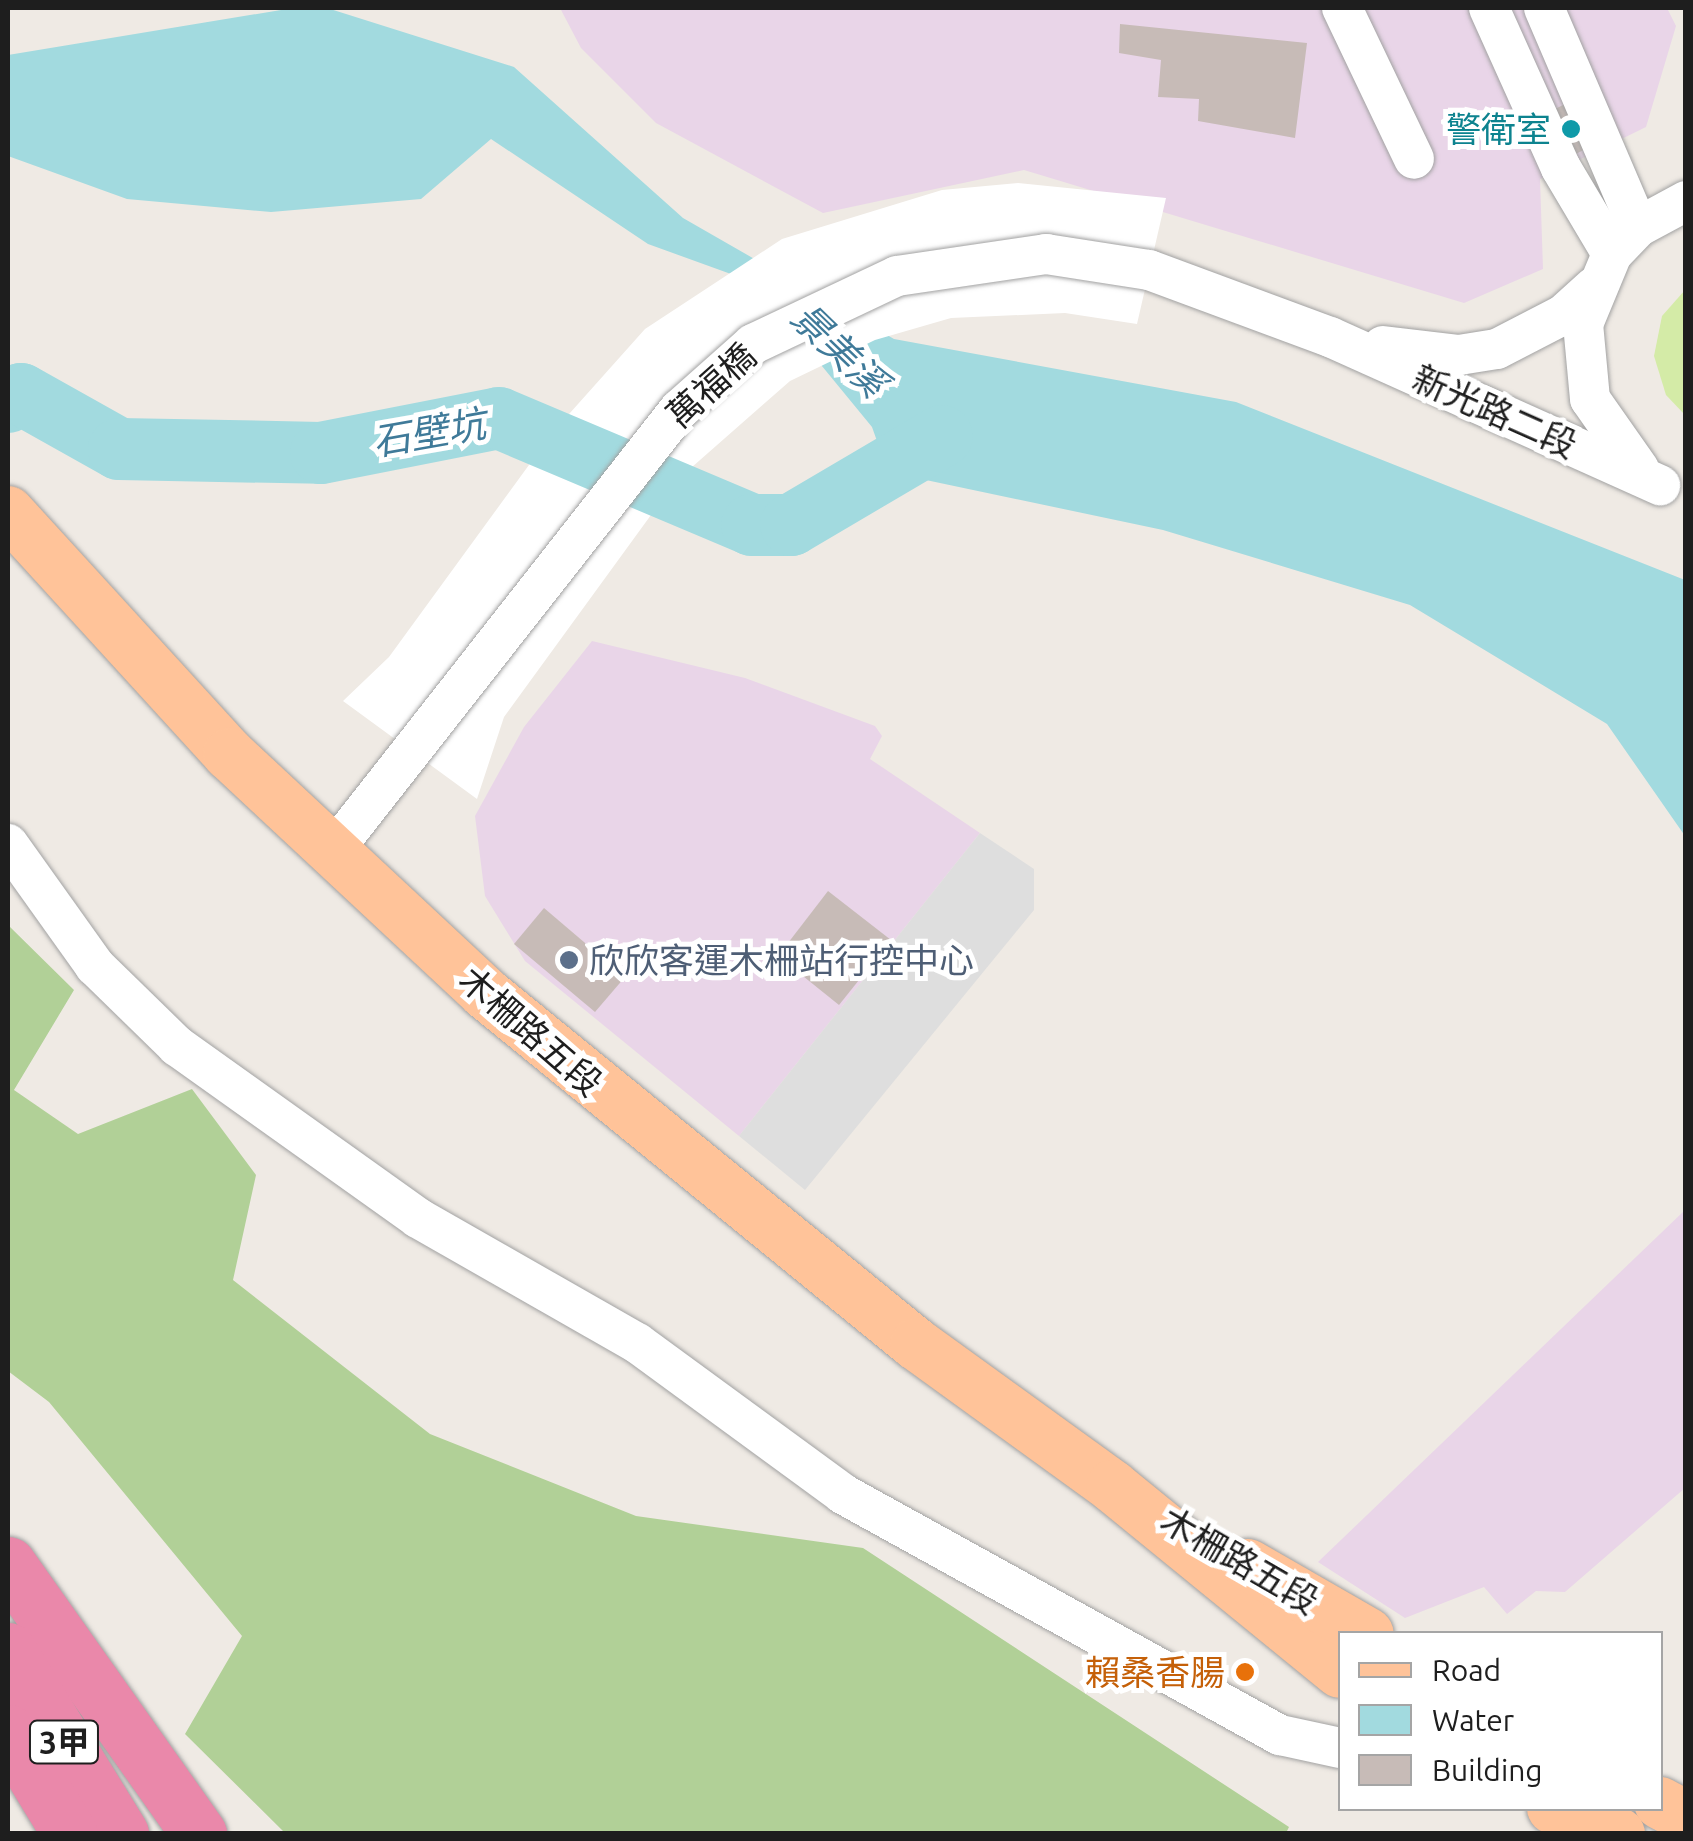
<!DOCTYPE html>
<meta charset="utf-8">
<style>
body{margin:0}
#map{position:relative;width:1693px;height:1841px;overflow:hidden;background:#efeae4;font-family:Ubuntu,"Noto Sans TC",sans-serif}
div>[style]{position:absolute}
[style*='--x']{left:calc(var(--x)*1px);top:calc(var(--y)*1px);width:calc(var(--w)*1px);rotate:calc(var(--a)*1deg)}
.industrial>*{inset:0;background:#e9d5e8}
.grass>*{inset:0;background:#d4eba7}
.forest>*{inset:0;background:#b1d097}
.parking>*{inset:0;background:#dedede}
.water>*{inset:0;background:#a2dadf}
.pier>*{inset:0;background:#fff}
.river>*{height:62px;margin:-31px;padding:0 31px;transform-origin:31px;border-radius:31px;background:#a2dadf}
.building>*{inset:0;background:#c7bbb7}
.roads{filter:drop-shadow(0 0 2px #a2a2a2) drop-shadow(0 0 2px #a2a2a2)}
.minor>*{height:40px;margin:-20px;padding:0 20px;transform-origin:20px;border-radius:20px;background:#fff}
.major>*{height:52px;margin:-26px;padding:0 26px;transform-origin:26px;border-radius:26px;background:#ffc399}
.highway>*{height:55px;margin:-27.5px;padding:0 27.5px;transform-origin:27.5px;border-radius:27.5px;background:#ea88aa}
.dots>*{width:28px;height:28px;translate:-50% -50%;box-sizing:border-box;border:5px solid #fff;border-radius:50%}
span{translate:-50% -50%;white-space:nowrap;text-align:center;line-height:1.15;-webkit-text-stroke:10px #fff;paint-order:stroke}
.shield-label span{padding:2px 8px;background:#fff;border:2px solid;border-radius:8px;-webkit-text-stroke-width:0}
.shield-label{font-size:32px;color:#1e1e1e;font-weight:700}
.culture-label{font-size:35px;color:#0d838f}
.right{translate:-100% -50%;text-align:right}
.street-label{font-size:35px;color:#1e1e1e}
.service-label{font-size:35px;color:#4e5e75}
.left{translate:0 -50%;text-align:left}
.food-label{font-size:35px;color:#c56008}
.water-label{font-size:38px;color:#3f7a99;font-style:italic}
.frame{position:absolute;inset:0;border:10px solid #1e1e1e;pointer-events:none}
.legend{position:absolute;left:1338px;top:1631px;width:325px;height:180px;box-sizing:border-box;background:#fff;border:2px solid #a5a5a5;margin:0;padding:12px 18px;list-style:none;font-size:30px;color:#1e1e1e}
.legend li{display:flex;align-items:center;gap:20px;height:50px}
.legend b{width:50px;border:2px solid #a5a5a5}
</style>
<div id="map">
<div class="industrial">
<i style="clip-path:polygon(560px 8px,1667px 8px,1676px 26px,1646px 127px,1540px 179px,1543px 269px,1464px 303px,1024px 170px,823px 213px,656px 123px,581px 48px)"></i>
<i style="clip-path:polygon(592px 641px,745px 678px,875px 726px,882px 736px,870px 759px,980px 833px,739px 1136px,525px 961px,485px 896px,475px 816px,524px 727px)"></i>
<i style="clip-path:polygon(1685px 1210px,1685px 1488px,1565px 1592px,1536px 1591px,1507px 1614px,1484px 1587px,1405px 1618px,1318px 1562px)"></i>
</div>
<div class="grass">
<i style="clip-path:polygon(1685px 290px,1685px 415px,1666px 395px,1654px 356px,1662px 316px)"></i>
</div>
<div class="forest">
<i style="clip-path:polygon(8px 925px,74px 990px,14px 1090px,78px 1134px,192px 1089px,256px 1175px,233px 1280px,430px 1434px,636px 1516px,863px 1548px,1289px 1827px,1286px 1833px,285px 1833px,185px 1734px,242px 1636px,49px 1402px,8px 1371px)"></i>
</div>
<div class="parking">
<i style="clip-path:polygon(980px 833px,1034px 869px,1034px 910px,805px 1190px,739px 1136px)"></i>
</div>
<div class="water">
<i style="clip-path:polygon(293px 8px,327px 8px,514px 67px,683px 218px,894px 339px,1236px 402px,1685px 580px,1685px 836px,1607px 724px,1410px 605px,1163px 530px,888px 472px,872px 427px,753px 282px,648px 244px,491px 139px,421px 199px,271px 212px,127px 199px,8px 156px,8px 55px)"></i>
</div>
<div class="pier">
<i style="clip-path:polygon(1018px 183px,1166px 198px,1137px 324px,1065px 313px,951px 318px,875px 340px,790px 381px,675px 482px,504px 717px,477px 799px,343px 701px,389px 657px,553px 432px,645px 329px,782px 239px,942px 190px)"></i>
</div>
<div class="river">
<i style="--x:8;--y:402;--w:15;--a:-32"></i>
<i style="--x:21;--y:394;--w:112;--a:29.3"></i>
<i style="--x:119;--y:449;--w:202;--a:1.1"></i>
<i style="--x:321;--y:453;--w:181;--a:-11.1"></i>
<i style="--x:499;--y:418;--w:275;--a:22.9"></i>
<i style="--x:752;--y:525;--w:39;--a:0"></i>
<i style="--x:791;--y:525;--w:175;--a:-30.5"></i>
</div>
<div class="building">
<i style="clip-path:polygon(1120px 24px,1307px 43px,1295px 138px,1198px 121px,1199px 99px,1158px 97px,1161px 60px,1119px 53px)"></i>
<i style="clip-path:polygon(1571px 101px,1593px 145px,1570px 157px,1549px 112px)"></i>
<i style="clip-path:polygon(828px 891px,891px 940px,839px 1005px,778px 956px)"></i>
<i style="clip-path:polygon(544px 908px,625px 977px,595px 1012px,514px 944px)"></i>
</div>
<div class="roads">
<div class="minor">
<i style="--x:1342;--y:8;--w:167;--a:64.5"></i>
<i style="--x:1489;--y:8;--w:175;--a:65.8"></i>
<i style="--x:1561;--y:168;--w:100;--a:59.3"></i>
<i style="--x:1544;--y:8;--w:238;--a:66.8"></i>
<i style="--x:1383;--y:346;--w:77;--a:6.8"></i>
<i style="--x:1459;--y:355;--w:38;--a:-9"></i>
<i style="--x:1497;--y:349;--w:74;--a:-27.3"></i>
<i style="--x:1563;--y:315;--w:42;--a:-42.1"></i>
<i style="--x:1639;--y:469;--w:85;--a:-125"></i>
<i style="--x:1590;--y:399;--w:75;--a:-95.3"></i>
<i style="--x:1583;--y:324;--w:76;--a:-67.5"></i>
<i style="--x:1612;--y:254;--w:37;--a:-46"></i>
<i style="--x:1638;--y:227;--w:55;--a:-28.4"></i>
<i style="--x:8;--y:844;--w:150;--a:54.5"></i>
<i style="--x:95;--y:966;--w:115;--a:44.3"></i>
<i style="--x:177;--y:1046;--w:296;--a:35.5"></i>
<i style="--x:418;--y:1218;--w:252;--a:29.7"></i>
<i style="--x:637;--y:1343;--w:255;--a:36.2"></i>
<i style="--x:843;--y:1494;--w:499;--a:28.9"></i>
<i style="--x:1280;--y:1735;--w:61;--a:12.2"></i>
<i style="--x:332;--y:852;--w:562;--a:-51.87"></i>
<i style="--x:679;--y:410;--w:99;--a:-41.7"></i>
<i style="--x:753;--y:344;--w:159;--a:-25.3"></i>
<i style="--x:897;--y:276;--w:151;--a:-8.4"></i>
<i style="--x:1046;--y:254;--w:104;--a:8.8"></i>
<i style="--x:1149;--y:270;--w:193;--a:20.3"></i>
<i style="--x:1330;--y:337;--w:362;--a:24.2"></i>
</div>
<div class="major">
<i style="--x:8;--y:512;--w:328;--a:47.6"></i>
<i style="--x:229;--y:754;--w:350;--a:43"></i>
<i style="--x:485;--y:993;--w:556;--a:39.16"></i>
<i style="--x:916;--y:1344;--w:242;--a:35.9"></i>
<i style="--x:1112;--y:1486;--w:294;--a:39.2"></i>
<i style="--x:1248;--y:1565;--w:138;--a:29.9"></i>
<i style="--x:1660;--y:1803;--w:30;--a:28"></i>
<i style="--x:1553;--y:1808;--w:71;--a:21.5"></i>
</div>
<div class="highway">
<i style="--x:8;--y:1564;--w:331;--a:54.7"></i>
<i style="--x:8;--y:1650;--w:216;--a:58.4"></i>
<i style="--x:8;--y:1732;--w:119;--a:58.7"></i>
</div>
</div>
<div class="dots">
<i style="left:1571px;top:129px;background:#0f9aa8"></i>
<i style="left:569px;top:960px;background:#5c6f8a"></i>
<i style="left:1245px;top:1672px;background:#e8710a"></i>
</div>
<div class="shield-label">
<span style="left:64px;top:1742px">3甲</span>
</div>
<div class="culture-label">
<span class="right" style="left:1551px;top:129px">警衛室</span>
</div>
<div class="street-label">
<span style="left:711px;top:385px;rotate:-42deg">萬福橋</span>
<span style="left:1495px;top:411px;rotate:24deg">新光路二段</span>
<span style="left:531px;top:1031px;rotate:41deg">木柵路五段</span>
<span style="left:1240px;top:1560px;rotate:30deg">木柵路五段</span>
</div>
<div class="service-label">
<span class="left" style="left:589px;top:960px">欣欣客運木柵站行控中心</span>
</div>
<div class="food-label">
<span class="right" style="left:1225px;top:1672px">賴桑香腸</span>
</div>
<div class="water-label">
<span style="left:839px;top:350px;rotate:44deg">景美溪</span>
<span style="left:429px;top:433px;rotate:-10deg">石壁坑</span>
</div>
<div class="frame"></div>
<ul class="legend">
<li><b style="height:12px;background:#ffc399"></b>Road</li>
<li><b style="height:28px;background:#a2dadf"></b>Water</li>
<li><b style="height:28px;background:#c7bbb7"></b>Building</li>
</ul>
</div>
